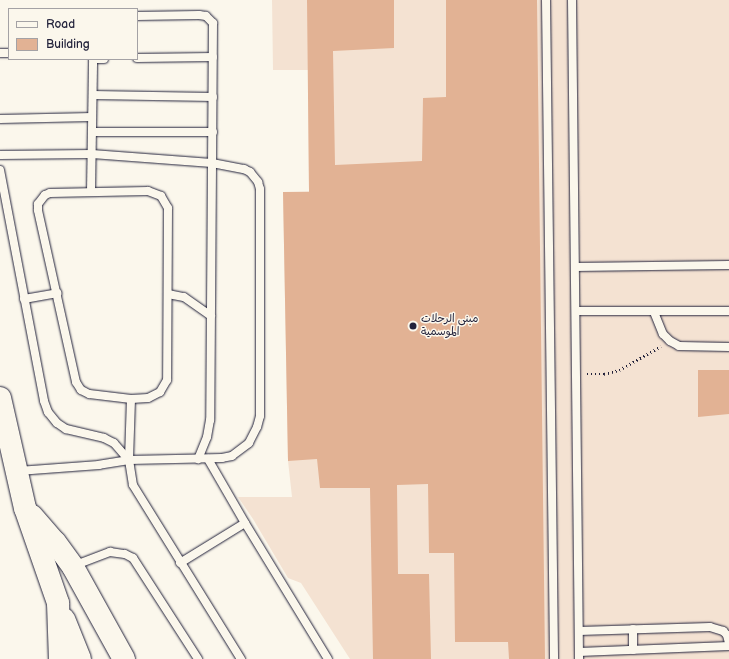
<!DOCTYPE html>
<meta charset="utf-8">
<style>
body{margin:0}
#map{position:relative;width:729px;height:659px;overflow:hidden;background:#fbf7ec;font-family:"Balsamiq Sans","Playpen Sans Arabic",sans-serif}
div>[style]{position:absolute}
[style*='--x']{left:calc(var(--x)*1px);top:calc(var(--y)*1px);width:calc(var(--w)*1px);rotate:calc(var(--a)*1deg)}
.built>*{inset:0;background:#f4e2d2}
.building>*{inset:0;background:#e2b294}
.path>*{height:2.5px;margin-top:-1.25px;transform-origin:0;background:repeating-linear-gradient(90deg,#22223b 0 1px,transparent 0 4px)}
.roads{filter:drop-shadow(0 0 1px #22223b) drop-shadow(0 0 1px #22223b)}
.service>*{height:8px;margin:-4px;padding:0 4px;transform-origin:4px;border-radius:4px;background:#fbf7ec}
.secondary>*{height:22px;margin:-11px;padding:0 11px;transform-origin:11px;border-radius:11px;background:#fbf7ec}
.dots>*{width:11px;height:11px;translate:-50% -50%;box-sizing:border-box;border:2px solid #fbf7ec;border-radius:50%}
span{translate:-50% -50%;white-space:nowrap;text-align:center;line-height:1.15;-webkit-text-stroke:3px #fbf7ec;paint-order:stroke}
.poi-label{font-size:11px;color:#22223b}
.left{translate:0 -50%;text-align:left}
.legend{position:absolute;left:8px;top:8px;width:130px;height:52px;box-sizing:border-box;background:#fbf7ec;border:1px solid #a4a2a5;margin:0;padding:5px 7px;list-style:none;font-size:12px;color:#22223b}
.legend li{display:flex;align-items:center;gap:8px;height:20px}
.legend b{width:20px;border:1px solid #a4a2a5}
</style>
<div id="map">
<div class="built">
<i style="clip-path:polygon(272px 0,729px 0,729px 659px,350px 659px,301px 583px,288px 578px,253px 519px,238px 497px,292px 497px,288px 461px,283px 192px,309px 191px,308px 70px,273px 70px)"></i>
</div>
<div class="building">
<i style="clip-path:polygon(307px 0,394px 0,394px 48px,333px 51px,335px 165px,422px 161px,423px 98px,446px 97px,446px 0,537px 0,545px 659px,509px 659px,508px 642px,455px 642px,454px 553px,429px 553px,428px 484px,397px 485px,398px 574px,429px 574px,431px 659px,373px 659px,370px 488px,320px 488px,317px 459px,288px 461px,283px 192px,309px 192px)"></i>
<i style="clip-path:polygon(698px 370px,729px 370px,729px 414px,698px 417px)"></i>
</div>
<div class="path">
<i style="--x:587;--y:374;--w:17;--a:0"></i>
<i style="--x:604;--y:374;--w:16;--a:-15"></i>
<i style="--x:619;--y:370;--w:48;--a:-29.7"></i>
</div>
<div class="roads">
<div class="service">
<i style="--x:546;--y:0;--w:659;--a:89.3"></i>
<i style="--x:572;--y:0;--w:659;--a:89.39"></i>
<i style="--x:137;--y:16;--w:62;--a:-0.9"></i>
<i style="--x:199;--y:15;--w:7;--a:8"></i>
<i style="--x:206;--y:16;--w:10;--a:45"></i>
<i style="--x:213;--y:23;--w:397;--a:90.4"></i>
<i style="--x:210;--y:420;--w:17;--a:100"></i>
<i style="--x:207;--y:437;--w:24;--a:112"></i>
<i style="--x:0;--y:53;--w:9;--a:0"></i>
<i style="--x:137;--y:58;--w:76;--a:-0.8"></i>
<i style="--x:93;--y:59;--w:11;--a:0"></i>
<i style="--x:93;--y:95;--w:120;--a:1"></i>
<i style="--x:0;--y:119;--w:92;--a:-1.2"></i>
<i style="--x:92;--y:132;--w:121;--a:0"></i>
<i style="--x:0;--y:155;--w:92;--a:-0.6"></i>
<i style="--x:92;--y:154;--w:120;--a:4.3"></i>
<i style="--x:212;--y:163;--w:33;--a:11"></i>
<i style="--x:244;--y:169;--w:7;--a:27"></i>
<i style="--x:250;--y:172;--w:13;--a:51"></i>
<i style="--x:258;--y:182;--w:7;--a:74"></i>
<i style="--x:260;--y:189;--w:227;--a:90"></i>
<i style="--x:260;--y:416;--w:11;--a:105"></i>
<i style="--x:257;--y:427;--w:18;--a:117"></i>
<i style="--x:249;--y:443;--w:21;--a:143"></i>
<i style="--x:232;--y:456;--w:10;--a:169"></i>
<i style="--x:222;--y:458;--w:93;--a:178.8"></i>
<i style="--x:129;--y:460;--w:30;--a:171"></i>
<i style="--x:99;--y:465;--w:81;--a:175.8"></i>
<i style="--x:0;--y:170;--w:235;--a:79.2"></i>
<i style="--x:44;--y:401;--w:12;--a:70"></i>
<i style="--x:48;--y:412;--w:14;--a:51"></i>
<i style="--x:57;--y:423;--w:11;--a:34"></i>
<i style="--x:66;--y:429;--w:39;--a:13"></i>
<i style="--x:104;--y:438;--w:11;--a:27"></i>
<i style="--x:114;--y:443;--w:23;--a:49"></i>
<i style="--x:148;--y:191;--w:14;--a:21"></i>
<i style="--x:161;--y:196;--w:14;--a:60"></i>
<i style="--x:168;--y:208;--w:172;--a:90.3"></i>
<i style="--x:167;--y:380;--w:14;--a:120"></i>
<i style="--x:160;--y:392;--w:13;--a:153"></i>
<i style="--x:148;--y:398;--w:17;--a:177"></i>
<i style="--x:131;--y:399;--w:42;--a:-173.2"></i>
<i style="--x:89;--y:394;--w:9;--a:-153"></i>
<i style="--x:81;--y:390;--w:9;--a:-122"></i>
<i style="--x:76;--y:382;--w:176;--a:-102.5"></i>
<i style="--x:38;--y:210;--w:6;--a:-90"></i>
<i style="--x:38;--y:204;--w:11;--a:-52"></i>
<i style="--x:45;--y:195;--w:5;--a:-22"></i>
<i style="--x:50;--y:193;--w:98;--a:-1.2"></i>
<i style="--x:91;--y:192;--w:133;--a:-89.1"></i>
<i style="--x:575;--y:267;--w:154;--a:-0.7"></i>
<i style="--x:168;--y:294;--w:16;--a:11"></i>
<i style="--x:184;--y:297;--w:33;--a:35"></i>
<i style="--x:24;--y:299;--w:34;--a:-10"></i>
<i style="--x:576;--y:311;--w:153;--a:0"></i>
<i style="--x:654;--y:312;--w:24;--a:68"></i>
<i style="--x:663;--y:334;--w:10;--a:45"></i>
<i style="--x:670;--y:341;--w:10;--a:29"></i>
<i style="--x:679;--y:346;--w:50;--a:1.1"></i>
<i style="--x:131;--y:399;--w:61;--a:91.9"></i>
<i style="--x:129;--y:460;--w:25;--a:81"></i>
<i style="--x:133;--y:485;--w:205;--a:58.2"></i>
<i style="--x:208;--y:459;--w:74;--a:60"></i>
<i style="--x:245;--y:523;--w:159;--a:58.6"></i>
<i style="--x:180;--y:563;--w:76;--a:-31.6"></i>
<i style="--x:73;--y:566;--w:40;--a:-21"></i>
<i style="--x:110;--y:552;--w:15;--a:8"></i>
<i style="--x:125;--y:554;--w:9;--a:27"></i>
<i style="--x:133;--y:558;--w:120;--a:57.2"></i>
<i style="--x:579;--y:631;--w:131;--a:-1.7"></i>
<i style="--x:710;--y:627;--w:14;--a:17"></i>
<i style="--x:723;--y:631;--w:6;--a:45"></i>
<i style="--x:727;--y:635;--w:8;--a:76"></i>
<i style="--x:633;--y:650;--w:21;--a:-90"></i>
<i style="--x:579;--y:652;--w:150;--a:-2.3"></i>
</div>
<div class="secondary">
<i style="--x:0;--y:398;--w:113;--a:77.2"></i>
<i style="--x:25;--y:508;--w:101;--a:70.8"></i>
<i style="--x:58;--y:603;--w:56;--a:88"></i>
<i style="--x:32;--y:516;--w:35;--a:49"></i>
<i style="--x:55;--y:542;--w:31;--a:54"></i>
<i style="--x:73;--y:567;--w:105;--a:61"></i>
<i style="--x:64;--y:619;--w:43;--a:68.2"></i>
</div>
</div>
<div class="dots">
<i style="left:413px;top:326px;background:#22223b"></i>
</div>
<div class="poi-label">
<span class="left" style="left:421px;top:326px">مبنى الرحلات<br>الموسمية</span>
</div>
<ul class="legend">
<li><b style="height:5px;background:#fbf7ec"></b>Road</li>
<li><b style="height:11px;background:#e2b294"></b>Building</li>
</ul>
</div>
